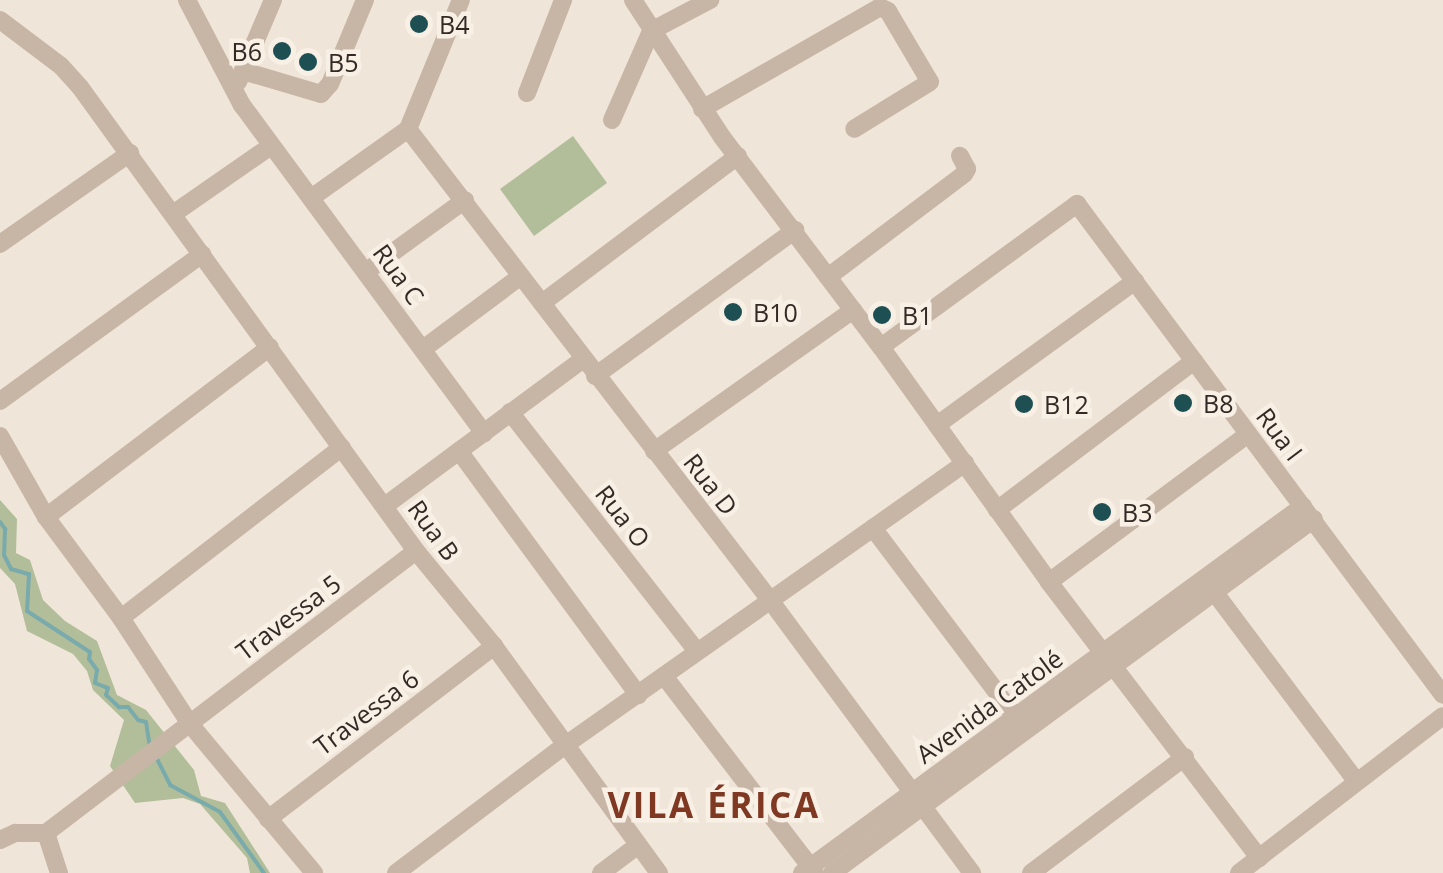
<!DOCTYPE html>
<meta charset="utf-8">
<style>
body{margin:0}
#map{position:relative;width:1443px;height:873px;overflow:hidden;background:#f0e5d9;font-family:"Open Sans",sans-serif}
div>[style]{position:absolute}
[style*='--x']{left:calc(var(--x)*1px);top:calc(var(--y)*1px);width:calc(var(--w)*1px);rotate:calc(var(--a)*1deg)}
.green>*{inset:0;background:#b2be9a}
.stream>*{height:4px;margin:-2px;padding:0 2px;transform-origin:2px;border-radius:2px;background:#79aaac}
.minor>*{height:18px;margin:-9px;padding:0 9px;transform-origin:9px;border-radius:9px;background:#c7b5a6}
.dots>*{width:28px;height:28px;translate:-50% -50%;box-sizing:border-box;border:5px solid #f8efe5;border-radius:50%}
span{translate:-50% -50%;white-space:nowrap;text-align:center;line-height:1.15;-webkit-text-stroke:9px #f8efe5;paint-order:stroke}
.poi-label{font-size:25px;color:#332a26}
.left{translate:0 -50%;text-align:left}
.right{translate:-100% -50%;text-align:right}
.street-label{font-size:25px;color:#332a26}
.district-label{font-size:35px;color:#7f3923;font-weight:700;letter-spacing:2.5px}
</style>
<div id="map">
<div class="green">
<i style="clip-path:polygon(573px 136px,607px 183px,534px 236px,500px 189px)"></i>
<i style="clip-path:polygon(0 500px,17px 519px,16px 553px,30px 560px,43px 600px,65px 621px,97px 641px,117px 695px,146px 710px,194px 770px,201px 796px,225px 803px,270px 873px,250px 873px,247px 858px,200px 804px,183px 798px,135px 803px,110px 766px,124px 720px,93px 690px,87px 671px,73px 654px,27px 631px,15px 584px,0 568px)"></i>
</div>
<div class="stream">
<i style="--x:0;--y:522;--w:9;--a:54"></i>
<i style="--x:5;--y:529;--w:26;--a:92"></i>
<i style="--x:4;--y:555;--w:16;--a:63"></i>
<i style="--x:11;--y:569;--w:19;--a:16"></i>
<i style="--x:29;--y:574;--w:37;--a:93"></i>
<i style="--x:27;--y:611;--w:75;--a:33.1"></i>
<i style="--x:90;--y:652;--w:7;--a:98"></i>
<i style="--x:89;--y:659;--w:14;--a:54"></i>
<i style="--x:97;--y:670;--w:13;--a:99"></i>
<i style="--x:95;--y:683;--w:14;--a:21"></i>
<i style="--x:108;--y:688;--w:7;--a:106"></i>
<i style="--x:106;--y:695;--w:18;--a:43"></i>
<i style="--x:119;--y:707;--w:9;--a:0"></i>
<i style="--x:128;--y:707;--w:16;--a:52"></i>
<i style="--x:138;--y:720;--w:8;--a:14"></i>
<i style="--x:146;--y:722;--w:25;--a:81"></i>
<i style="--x:155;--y:755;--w:34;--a:63"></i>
<i style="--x:170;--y:785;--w:57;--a:28.4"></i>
<i style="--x:220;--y:812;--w:75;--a:54.2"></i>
</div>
<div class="minor">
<i style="--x:187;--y:0;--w:119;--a:62.4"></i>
<i style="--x:242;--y:105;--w:408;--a:53.6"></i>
<i style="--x:633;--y:0;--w:163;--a:57"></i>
<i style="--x:722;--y:137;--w:263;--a:52.9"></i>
<i style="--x:881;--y:347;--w:289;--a:54.4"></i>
<i style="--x:1049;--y:582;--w:347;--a:52.7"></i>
<i style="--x:0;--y:20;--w:76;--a:37"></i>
<i style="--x:61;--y:66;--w:28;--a:48"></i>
<i style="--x:80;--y:87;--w:573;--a:54.09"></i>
<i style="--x:416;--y:551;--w:123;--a:50.6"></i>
<i style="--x:494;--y:646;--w:281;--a:54"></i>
<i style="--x:243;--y:71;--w:81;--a:16.4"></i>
<i style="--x:321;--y:94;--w:13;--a:-48"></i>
<i style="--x:330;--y:84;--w:91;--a:-67.4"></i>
<i style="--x:238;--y:82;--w:89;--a:-66.9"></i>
<i style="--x:527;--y:93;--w:100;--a:-68.8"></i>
<i style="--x:702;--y:109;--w:205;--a:-29.8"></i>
<i style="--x:880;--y:7;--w:9;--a:27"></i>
<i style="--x:888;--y:11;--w:82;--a:59.4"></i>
<i style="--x:930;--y:82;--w:89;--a:148.3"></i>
<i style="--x:612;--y:120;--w:97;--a:-66.3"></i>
<i style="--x:651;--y:31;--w:67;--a:-27.7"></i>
<i style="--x:408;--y:129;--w:594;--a:52.45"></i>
<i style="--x:770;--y:600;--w:340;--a:53.5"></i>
<i style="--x:408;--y:129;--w:139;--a:-67.7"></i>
<i style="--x:311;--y:198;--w:119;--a:-35.4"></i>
<i style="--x:173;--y:214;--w:119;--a:-34.8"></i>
<i style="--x:0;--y:244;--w:159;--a:-35"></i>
<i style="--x:367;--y:271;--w:121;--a:-35.9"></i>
<i style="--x:828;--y:277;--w:171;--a:-37.1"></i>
<i style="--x:964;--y:174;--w:6;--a:-59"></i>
<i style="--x:967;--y:169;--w:15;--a:-118"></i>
<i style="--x:542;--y:303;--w:245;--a:-36.9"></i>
<i style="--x:881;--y:347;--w:243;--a:-36.1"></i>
<i style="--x:1077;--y:204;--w:612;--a:53.3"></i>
<i style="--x:423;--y:349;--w:122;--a:-36.7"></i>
<i style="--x:595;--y:376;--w:248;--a:-36.1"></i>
<i style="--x:0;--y:401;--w:250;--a:-36"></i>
<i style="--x:510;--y:412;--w:303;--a:52"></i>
<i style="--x:937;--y:425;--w:245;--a:-36"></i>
<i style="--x:0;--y:436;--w:93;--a:60.4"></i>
<i style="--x:46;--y:517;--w:126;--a:53.4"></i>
<i style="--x:121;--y:618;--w:126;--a:56.9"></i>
<i style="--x:190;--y:724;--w:194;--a:50.2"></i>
<i style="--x:459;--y:451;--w:303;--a:53.7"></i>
<i style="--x:654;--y:451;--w:244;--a:-35.3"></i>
<i style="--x:386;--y:505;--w:245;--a:-36.5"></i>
<i style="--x:997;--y:510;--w:247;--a:-37.1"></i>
<i style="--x:46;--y:517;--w:281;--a:-37.2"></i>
<i style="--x:873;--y:528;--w:244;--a:53"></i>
<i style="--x:1049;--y:582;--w:248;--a:-36.6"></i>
<i style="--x:1209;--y:585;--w:246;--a:53.1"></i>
<i style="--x:121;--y:618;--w:279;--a:-37.7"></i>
<i style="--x:664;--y:676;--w:248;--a:52.5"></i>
<i style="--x:268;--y:819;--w:285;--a:-37.4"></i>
<i style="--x:46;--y:833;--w:42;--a:72"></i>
<i style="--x:0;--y:840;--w:17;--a:-25"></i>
<i style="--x:15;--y:833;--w:31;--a:0"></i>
<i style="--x:46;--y:833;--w:465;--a:-37.3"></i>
<i style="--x:396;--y:873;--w:211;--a:-37.1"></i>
<i style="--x:564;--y:746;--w:491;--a:-35.2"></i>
<i style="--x:601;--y:873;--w:45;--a:-36.9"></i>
<i style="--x:802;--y:873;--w:621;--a:-36.22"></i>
<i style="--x:832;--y:873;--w:598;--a:-36.3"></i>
<i style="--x:1031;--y:873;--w:193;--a:-37"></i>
<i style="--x:1239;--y:873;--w:257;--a:-37.6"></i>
</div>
<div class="dots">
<i style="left:419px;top:24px;background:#1e4f53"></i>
<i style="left:282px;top:51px;background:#1e4f53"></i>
<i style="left:308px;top:62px;background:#1e4f53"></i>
<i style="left:733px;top:312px;background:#1e4f53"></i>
<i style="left:882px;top:315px;background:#1e4f53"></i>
<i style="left:1183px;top:403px;background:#1e4f53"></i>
<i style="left:1024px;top:404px;background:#1e4f53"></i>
<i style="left:1102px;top:512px;background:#1e4f53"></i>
</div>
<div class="poi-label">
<span class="left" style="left:439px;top:24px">B4</span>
<span class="right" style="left:262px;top:51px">B6</span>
<span class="left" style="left:328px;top:62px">B5</span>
<span class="left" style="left:753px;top:312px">B10</span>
<span class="left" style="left:902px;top:315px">B1</span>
<span class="left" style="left:1203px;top:403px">B8</span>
<span class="left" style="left:1044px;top:404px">B12</span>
<span class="left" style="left:1122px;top:512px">B3</span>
</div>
<div class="street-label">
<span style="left:399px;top:274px;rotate:54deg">Rua C</span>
<span style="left:1280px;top:434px;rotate:53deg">Rua I</span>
<span style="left:711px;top:484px;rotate:52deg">Rua D</span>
<span style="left:623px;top:516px;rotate:52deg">Rua O</span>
<span style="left:434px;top:530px;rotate:54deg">Rua B</span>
<span style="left:288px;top:617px;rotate:-37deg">Travessa 5</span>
<span style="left:989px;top:706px;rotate:-36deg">Avenida Catolé</span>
<span style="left:366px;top:712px;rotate:-37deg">Travessa 6</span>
</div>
<div class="district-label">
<span style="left:714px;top:805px">VILA ÉRICA</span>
</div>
</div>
